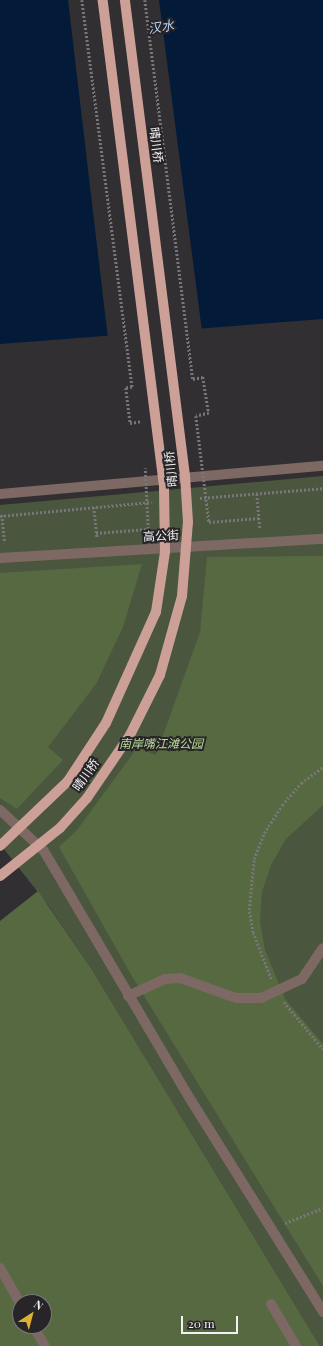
<!DOCTYPE html>
<meta charset="utf-8">
<style>
body{margin:0}
#map{position:relative;width:323px;height:1346px;overflow:hidden;background:#312f31;font-family:"Playfair Display","Noto Sans SC",serif}
div>[style]{position:absolute}
[style*='--x']{left:calc(var(--x)*1px);top:calc(var(--y)*1px);width:calc(var(--w)*1px);rotate:calc(var(--a)*1deg)}
.green>*{inset:0;background:#4a573e}
.forest>*{inset:0;background:#566941}
.water>*{inset:0;background:#031a38}
.pier>*{inset:0;background:#312f31}
.path>*{height:2.5px;margin-top:-1.25px;transform-origin:0;background:repeating-linear-gradient(90deg,#787678 0 2px,transparent 0 4px)}
.lane>*{height:10px;margin:-5px;padding:0 5px;transform-origin:5px;border-radius:5px;background:#7e6864}
.street>*{height:10px;margin:-5px;padding:0 5px;transform-origin:5px;border-radius:5px;background:#7e6864}
.path-bridge>*{height:2.5px;margin-top:-1.25px;transform-origin:0;background:repeating-linear-gradient(90deg,#787678 0 2px,transparent 0 4px)}
.primary-bridge>*{height:10px;margin:-5px;padding:0 5px;transform-origin:5px;border-radius:5px;background:#cda097}
span{translate:-50% -50%;white-space:nowrap;text-align:center;line-height:1.15;-webkit-text-stroke:4px #272527;paint-order:stroke}
.street-label{font-size:12px;color:#f3f2f3}
.park-label{font-size:12px;color:#badc99;font-style:italic}
.water-label{font-size:13px;color:#b6d1f4;font-style:italic}
.north{position:absolute;left:12px;top:1294px;width:40px;height:40px;box-sizing:border-box;background:#272527;border:1px solid #797779;border-radius:50%;rotate:36deg;font-size:11px;font-weight:700;line-height:16px;text-align:center;color:#f3f2f3}
.north::after{content:'';display:block;margin:auto;width:14px;height:18px;background:#ddb133;clip-path:polygon(50% 0,100% 100%,50% 72%,0 100%)}
.scale{position:absolute;left:181px;top:1316px;width:57px;height:18px;box-sizing:border-box;border:2px solid #f3f2f3;border-top:0;padding-left:5px;font-size:12px;line-height:14px;white-space:nowrap;color:#f3f2f3;-webkit-text-stroke:3px #272527;paint-order:stroke}
</style>
<div id="map">
<div class="green">
<i style="clip-path:polygon(323px 476px,323px 1346px,320px 1346px,91px 968px,48px 905px,0 844px,0 505px)"></i>
</div>
<div class="forest">
<i style="clip-path:polygon(323px 556px,323px 805px,286px 839px,271px 865px,262px 892px,260px 922px,265px 950px,285px 999px,323px 1044px,323px 1286px,133px 978px,59px 847px,77px 830px,137px 748px,156px 755px,200px 632px,207px 557px)"></i>
<i style="clip-path:polygon(142px 564px,123px 627px,96px 684px,48px 747px,63px 760px,17px 809px,0 798px,0 573px)"></i>
<i style="clip-path:polygon(evenodd,38px 891px,91px 968px,320px 1346px,0 1346px,0 921px,38px 891px,20px 1302px,44px 1302px,44px 1326px,20px 1326px,20px 1302px)"></i>
</div>
<div class="water">
<i style="clip-path:polygon(0 0,323px 0,323px 319px,0 344px)"></i>
</div>
<div class="pier">
<i style="clip-path:polygon(68px 0,159px 0,202px 331px,108px 339px)"></i>
</div>
<div class="path">
<i style="--x:82;--y:0;--w:390;--a:82.6"></i>
<i style="--x:132;--y:387;--w:6;--a:171"></i>
<i style="--x:126;--y:388;--w:35;--a:83"></i>
<i style="--x:130;--y:423;--w:12;--a:-9"></i>
<i style="--x:145;--y:0;--w:382;--a:82.8"></i>
<i style="--x:193;--y:379;--w:10;--a:-11"></i>
<i style="--x:203;--y:377;--w:36;--a:81"></i>
<i style="--x:209;--y:413;--w:13;--a:167"></i>
<i style="--x:257;--y:494;--w:35;--a:85"></i>
<i style="--x:200;--y:498;--w:123;--a:-4.6"></i>
<i style="--x:94;--y:507;--w:31;--a:84"></i>
<i style="--x:2;--y:515;--w:28;--a:84"></i>
<i style="--x:0;--y:516;--w:152;--a:-5.3"></i>
<i style="--x:271;--y:979;--w:49;--a:-111.4"></i>
<i style="--x:253;--y:933;--w:23;--a:-100"></i>
<i style="--x:249;--y:910;--w:51;--a:-84.4"></i>
<i style="--x:254;--y:859;--w:28;--a:-69"></i>
<i style="--x:264;--y:833;--w:33;--a:-57"></i>
<i style="--x:282;--y:805;--w:29;--a:-49"></i>
<i style="--x:301;--y:783;--w:27;--a:-36"></i>
<i style="--x:284;--y:1002;--w:61;--a:50.3"></i>
<i style="--x:285;--y:1223;--w:41;--a:-21.5"></i>
</div>
<div class="lane">
<i style="--x:0;--y:494;--w:324;--a:-5"></i>
<i style="--x:0;--y:558;--w:324;--a:-3.4"></i>
<i style="--x:0;--y:810;--w:60;--a:43"></i>
<i style="--x:44;--y:851;--w:291;--a:59.5"></i>
<i style="--x:192;--y:1102;--w:248;--a:58"></i>
<i style="--x:0;--y:1268;--w:40;--a:60.3"></i>
<i style="--x:271;--y:1304;--w:49;--a:59.2"></i>
<i style="--x:33;--y:1326;--w:23;--a:59"></i>
</div>
<div class="street">
<i style="--x:128;--y:996;--w:41;--a:-24.7"></i>
<i style="--x:165;--y:979;--w:15;--a:-4"></i>
<i style="--x:180;--y:978;--w:59;--a:19.7"></i>
<i style="--x:236;--y:998;--w:25;--a:0"></i>
<i style="--x:261;--y:998;--w:45;--a:-24.9"></i>
<i style="--x:302;--y:979;--w:37;--a:-56"></i>
</div>
<div class="path-bridge">
<i style="--x:196;--y:416;--w:107;--a:83"></i>
<i style="--x:209;--y:522;--w:50;--a:-4.6"></i>
<i style="--x:96;--y:533;--w:52;--a:-4.4"></i>
<i style="--x:148;--y:529;--w:61;--a:-92.8"></i>
</div>
<div class="primary-bridge">
<i style="--x:0;--y:846;--w:94;--a:-43.7"></i>
<i style="--x:68;--y:781;--w:69;--a:-56.8"></i>
<i style="--x:106;--y:723;--w:122;--a:-65.8"></i>
<i style="--x:156;--y:612;--w:61;--a:-81.5"></i>
<i style="--x:165;--y:552;--w:66;--a:-90.9"></i>
<i style="--x:164;--y:486;--w:490;--a:-97.2"></i>
<i style="--x:0;--y:876;--w:77;--a:-38.7"></i>
<i style="--x:60;--y:828;--w:40;--a:-48"></i>
<i style="--x:87;--y:798;--w:76;--a:-55.7"></i>
<i style="--x:130;--y:735;--w:67;--a:-63.4"></i>
<i style="--x:160;--y:675;--w:82;--a:-74.4"></i>
<i style="--x:182;--y:596;--w:74;--a:-85.4"></i>
<i style="--x:188;--y:522;--w:46;--a:-93.7"></i>
<i style="--x:185;--y:476;--w:480;--a:-97.2"></i>
</div>
<div class="street-label">
<span style="left:156px;top:145px;rotate:83deg">晴川桥</span>
<span style="left:171px;top:469px;rotate:-96deg">晴川桥</span>
<span style="left:161px;top:536px;rotate:-3deg">高公街</span>
<span style="left:86px;top:775px;rotate:-55deg">晴川桥</span>
</div>
<div class="park-label">
<span style="left:161px;top:744px">南岸嘴江滩公园</span>
</div>
<div class="water-label">
<span style="left:161px;top:27px;rotate:-9deg">汉水</span>
</div>
<div class="north">N</div>
<div class="scale">20 m</div>
</div>
